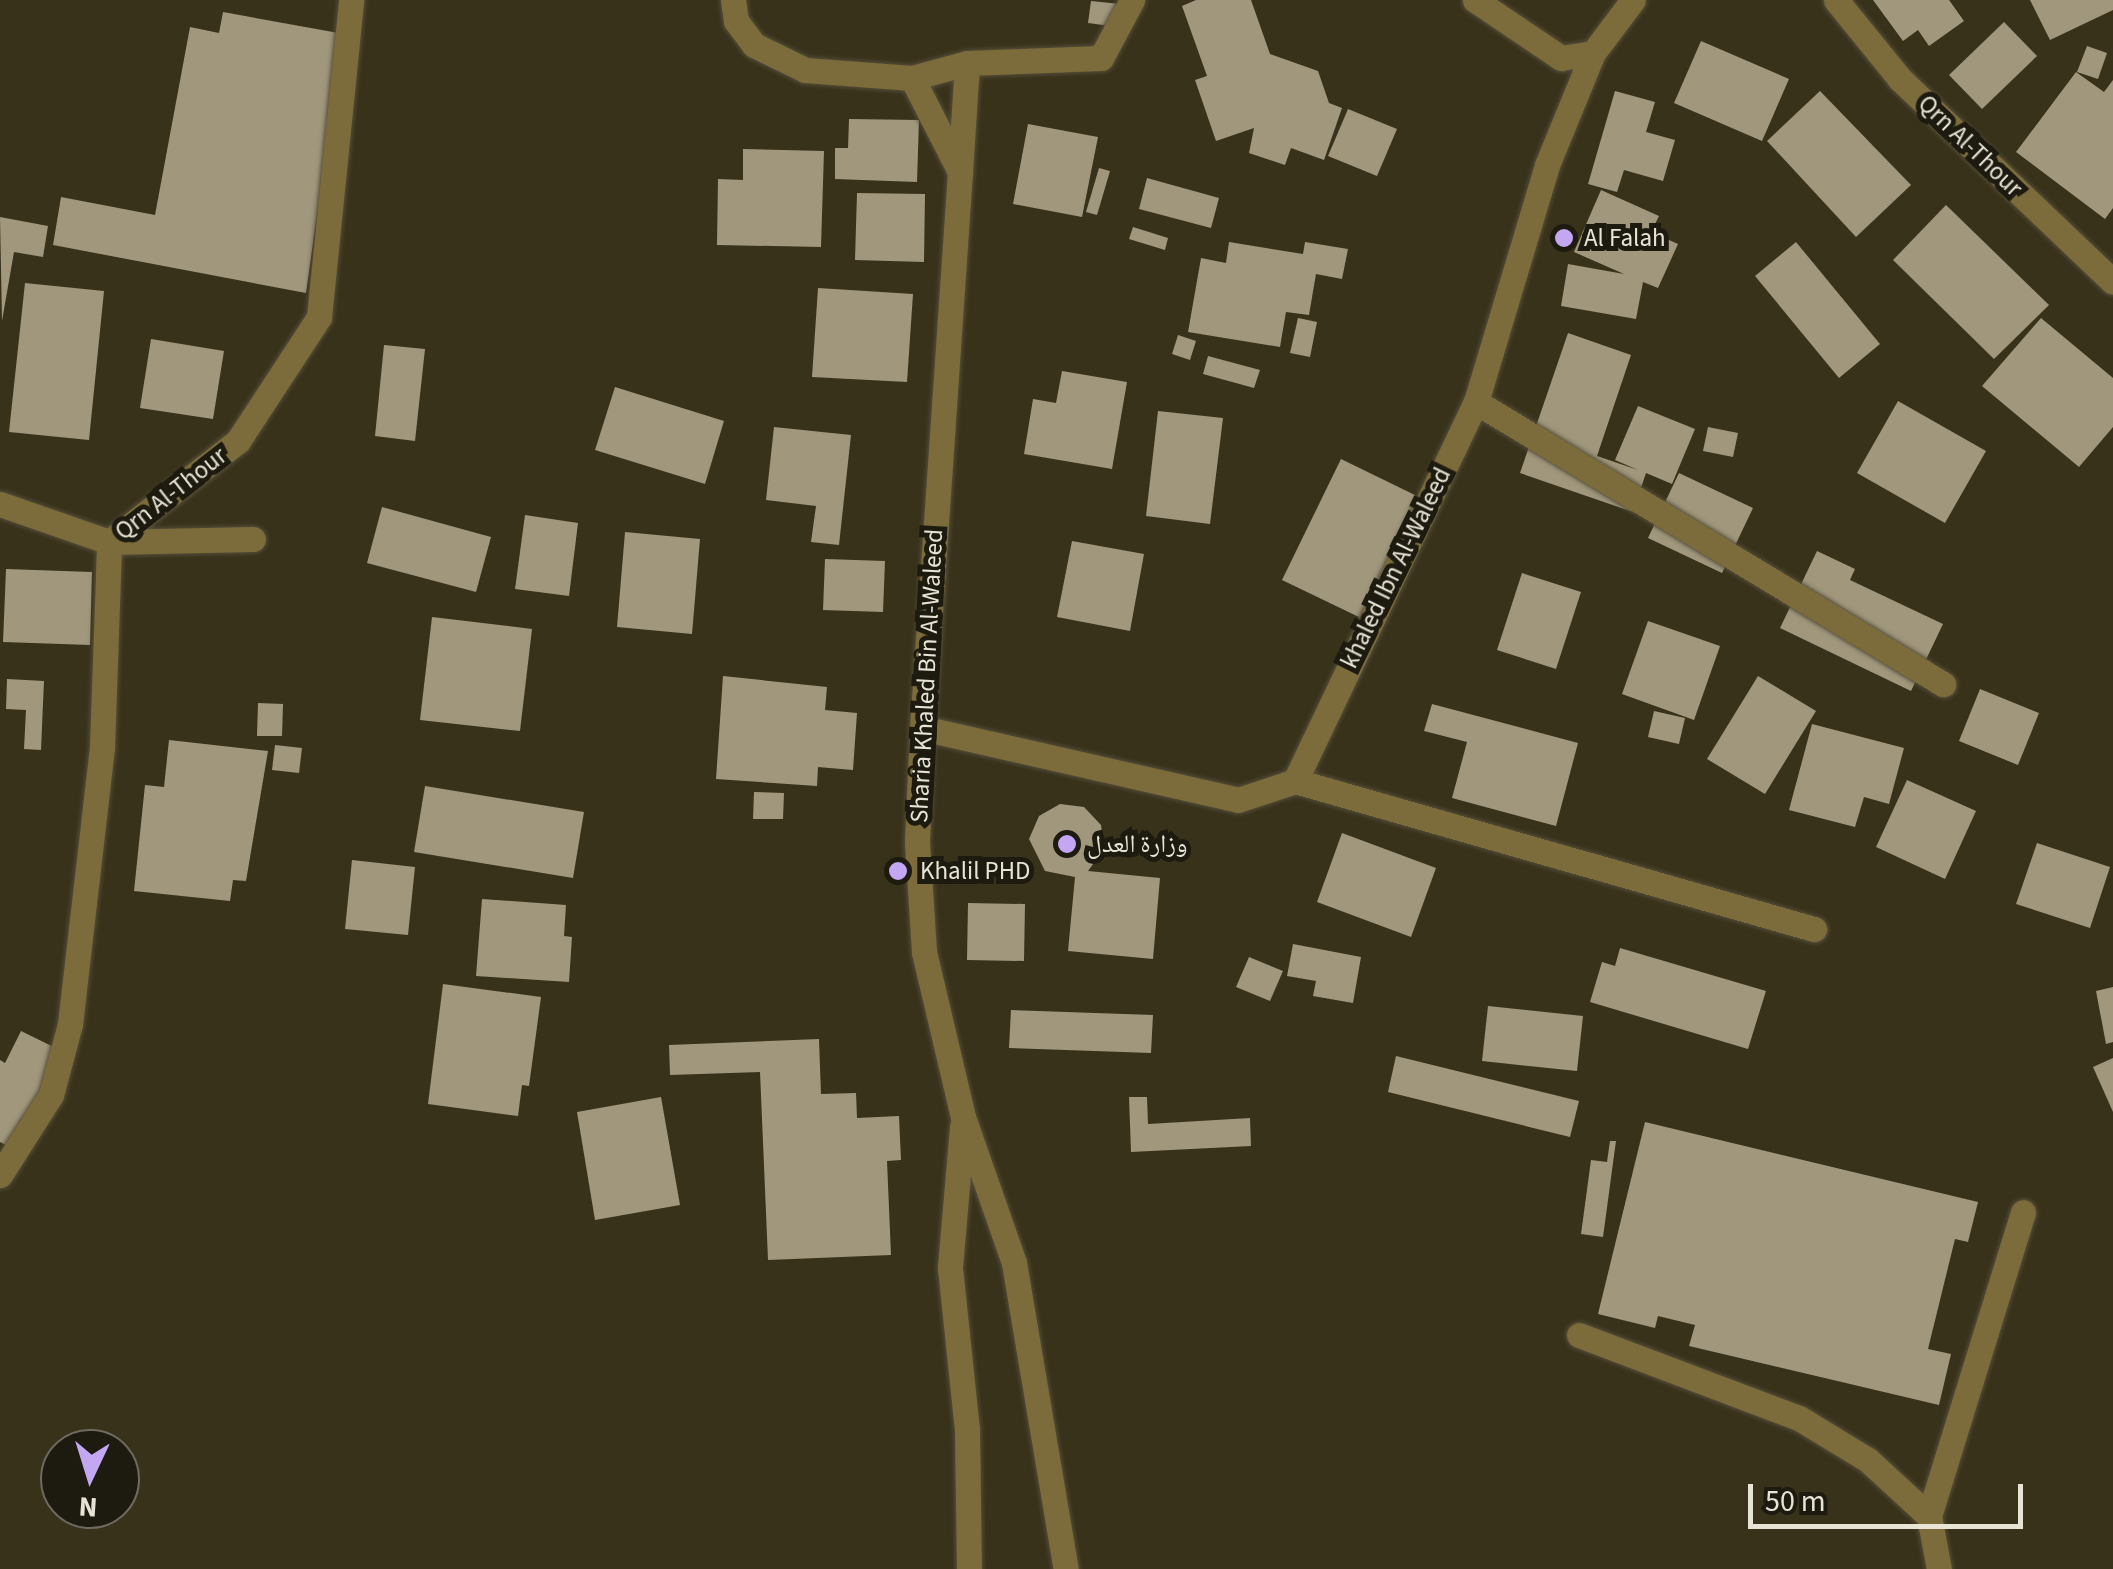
<!DOCTYPE html>
<meta charset="utf-8">
<style>
body{margin:0}
#map{position:relative;width:2113px;height:1569px;overflow:hidden;background:#39321b;font-family:"Source Sans 3","Noto Naskh Arabic",sans-serif}
div>[style]{position:absolute}
[style*='--x']{left:calc(var(--x)*1px);top:calc(var(--y)*1px);width:calc(var(--w)*1px);rotate:calc(var(--a)*1deg)}
.building>*{inset:0;background:#a0977d}
.roads{filter:drop-shadow(0 0 2px #554e39) drop-shadow(0 0 2px #554e39)}
.minor>*{height:25px;margin:-12.5px;padding:0 12.5px;transform-origin:12.5px;border-radius:12.5px;background:#7c6c3c}
.dots>*{width:28px;height:28px;translate:-50% -50%;box-sizing:border-box;border:5px solid #1d1a10;border-radius:50%}
span{translate:-50% -50%;white-space:nowrap;text-align:center;line-height:1.15;-webkit-text-stroke:10px #1d1a10;paint-order:stroke}
.street-label{font-size:25px;color:#e7e3d5}
.poi-label{font-size:25px;color:#e7e3d5}
.left{translate:0 -50%;text-align:left}
.north{position:absolute;left:40px;top:1429px;width:100px;height:100px;box-sizing:border-box;background:#1d1a10;border:2px solid #6e6a5f;border-radius:50%;rotate:184deg;font-size:28px;font-weight:700;line-height:40px;text-align:center;color:#e7e3d5}
.north::after{content:'';display:block;margin:auto;width:35px;height:45px;background:#c3a7f2;clip-path:polygon(50% 0,100% 100%,50% 72%,0 100%)}
.scale{position:absolute;left:1748px;top:1484px;width:275px;height:45px;box-sizing:border-box;border:5px solid #e7e3d5;border-top:0;padding-left:12px;font-size:30px;line-height:35px;white-space:nowrap;color:#e7e3d5;-webkit-text-stroke:8px #1d1a10;paint-order:stroke}
</style>
<div id="map">
<div class="building">
<i style="clip-path:polygon(1196px 0,1251px 0,1270px 54px,1318px 71px,1329px 103px,1342px 108px,1324px 160px,1291px 148px,1285px 165px,1249px 153px,1254px 128px,1216px 141px,1195px 80px,1207px 76px,1182px 6px)"></i>
<i style="clip-path:polygon(1873px 0,1949px 0,1964px 21px,1929px 46px,1918px 30px,1903px 41px)"></i>
<i style="clip-path:polygon(2030px 0,2113px 0,2113px 10px,2050px 40px)"></i>
<i style="clip-path:polygon(1091px 1px,1120px 4px,1118px 27px,1088px 23px)"></i>
<i style="clip-path:polygon(223px 12px,355px 36px,333px 102px,306px 293px,53px 245px,61px 197px,155px 215px,190px 27px,219px 33px)"></i>
<i style="clip-path:polygon(2004px 22px,2037px 56px,1982px 109px,1949px 75px)"></i>
<i style="clip-path:polygon(1701px 41px,1789px 79px,1762px 141px,1674px 103px)"></i>
<i style="clip-path:polygon(2087px 46px,2107px 53px,2098px 79px,2077px 72px)"></i>
<i style="clip-path:polygon(2076px 72px,2104px 92px,2113px 80px,2113px 208px,2105px 219px,2016px 152px)"></i>
<i style="clip-path:polygon(1615px 91px,1655px 102px,1646px 132px,1675px 140px,1663px 181px,1624px 170px,1617px 192px,1588px 184px)"></i>
<i style="clip-path:polygon(1820px 91px,1911px 185px,1856px 237px,1767px 141px)"></i>
<i style="clip-path:polygon(1348px 109px,1397px 129px,1377px 176px,1328px 156px)"></i>
<i style="clip-path:polygon(849px 119px,919px 120px,917px 182px,835px 179px,835px 148px,848px 148px)"></i>
<i style="clip-path:polygon(1028px 124px,1098px 137px,1082px 217px,1013px 204px)"></i>
<i style="clip-path:polygon(743px 149px,824px 151px,821px 247px,717px 245px,718px 179px,743px 180px)"></i>
<i style="clip-path:polygon(1099px 168px,1110px 171px,1097px 215px,1086px 212px)"></i>
<i style="clip-path:polygon(1147px 178px,1219px 198px,1211px 228px,1139px 209px)"></i>
<i style="clip-path:polygon(1601px 190px,1659px 216px,1651px 232px,1678px 244px,1658px 288px,1643px 282px,1636px 319px,1561px 306px,1568px 264px,1624px 274px,1574px 252px)"></i>
<i style="clip-path:polygon(857px 193px,925px 194px,924px 262px,855px 260px)"></i>
<i style="clip-path:polygon(1946px 205px,2049px 305px,1994px 359px,1893px 260px)"></i>
<i style="clip-path:polygon(0 217px,48px 226px,43px 257px,14px 252px,2px 321px)"></i>
<i style="clip-path:polygon(1133px 227px,1168px 238px,1165px 250px,1129px 239px)"></i>
<i style="clip-path:polygon(1229px 242px,1303px 254px,1305px 242px,1348px 249px,1342px 279px,1316px 274px,1309px 315px,1286px 312px,1280px 347px,1188px 332px,1201px 258px,1226px 263px)"></i>
<i style="clip-path:polygon(1796px 242px,1880px 344px,1839px 378px,1755px 276px)"></i>
<i style="clip-path:polygon(25px 283px,104px 291px,89px 440px,9px 432px)"></i>
<i style="clip-path:polygon(818px 288px,913px 294px,907px 382px,812px 377px)"></i>
<i style="clip-path:polygon(1298px 318px,1317px 322px,1310px 357px,1290px 353px)"></i>
<i style="clip-path:polygon(2041px 318px,2113px 378px,2113px 427px,2079px 467px,1982px 386px)"></i>
<i style="clip-path:polygon(1568px 333px,1631px 355px,1597px 456px,1638px 470px,1615px 460px,1638px 406px,1695px 429px,1672px 484px,1646px 473px,1633px 512px,1520px 473px)"></i>
<i style="clip-path:polygon(1178px 335px,1196px 341px,1190px 360px,1172px 354px)"></i>
<i style="clip-path:polygon(151px 339px,224px 351px,213px 419px,140px 408px)"></i>
<i style="clip-path:polygon(384px 345px,425px 349px,415px 441px,375px 436px)"></i>
<i style="clip-path:polygon(1208px 356px,1260px 370px,1254px 388px,1203px 374px)"></i>
<i style="clip-path:polygon(1062px 371px,1127px 382px,1112px 469px,1024px 454px,1033px 399px,1056px 403px)"></i>
<i style="clip-path:polygon(615px 387px,724px 421px,705px 484px,595px 450px)"></i>
<i style="clip-path:polygon(1898px 401px,1986px 451px,1945px 523px,1857px 473px)"></i>
<i style="clip-path:polygon(1158px 411px,1223px 418px,1210px 524px,1146px 516px)"></i>
<i style="clip-path:polygon(774px 427px,851px 435px,839px 545px,811px 542px,816px 506px,766px 500px)"></i>
<i style="clip-path:polygon(1708px 427px,1738px 433px,1733px 457px,1703px 451px)"></i>
<i style="clip-path:polygon(1341px 459px,1419px 497px,1361px 618px,1282px 580px)"></i>
<i style="clip-path:polygon(1679px 473px,1753px 508px,1722px 573px,1648px 538px)"></i>
<i style="clip-path:polygon(382px 507px,491px 537px,476px 592px,367px 563px)"></i>
<i style="clip-path:polygon(525px 515px,578px 523px,569px 596px,515px 589px)"></i>
<i style="clip-path:polygon(625px 532px,700px 539px,692px 634px,617px 627px)"></i>
<i style="clip-path:polygon(1072px 541px,1144px 554px,1130px 631px,1057px 617px)"></i>
<i style="clip-path:polygon(1817px 551px,1855px 569px,1850px 580px,1943px 624px,1911px 691px,1780px 628px)"></i>
<i style="clip-path:polygon(825px 559px,885px 561px,883px 612px,823px 610px)"></i>
<i style="clip-path:polygon(6px 569px,92px 572px,90px 645px,3px 642px)"></i>
<i style="clip-path:polygon(1522px 573px,1581px 592px,1556px 669px,1497px 650px)"></i>
<i style="clip-path:polygon(432px 617px,532px 629px,520px 731px,420px 720px)"></i>
<i style="clip-path:polygon(1648px 621px,1720px 646px,1694px 720px,1622px 694px)"></i>
<i style="clip-path:polygon(723px 676px,827px 687px,825px 710px,857px 713px,853px 770px,818px 767px,817px 786px,716px 779px)"></i>
<i style="clip-path:polygon(1758px 676px,1816px 711px,1765px 794px,1707px 759px)"></i>
<i style="clip-path:polygon(7px 679px,44px 681px,41px 750px,24px 749px,26px 710px,6px 709px)"></i>
<i style="clip-path:polygon(1980px 689px,2039px 713px,2018px 765px,1959px 741px)"></i>
<i style="clip-path:polygon(258px 703px,283px 704px,282px 736px,257px 736px)"></i>
<i style="clip-path:polygon(1432px 704px,1578px 743px,1556px 826px,1452px 798px,1467px 742px,1424px 731px)"></i>
<i style="clip-path:polygon(1654px 711px,1685px 718px,1679px 744px,1648px 737px)"></i>
<i style="clip-path:polygon(1812px 724px,1904px 748px,1889px 804px,1864px 797px,1855px 827px,1789px 810px)"></i>
<i style="clip-path:polygon(169px 740px,268px 751px,246px 881px,233px 880px,230px 901px,134px 891px,145px 785px,164px 787px)"></i>
<i style="clip-path:polygon(275px 745px,302px 748px,299px 773px,272px 770px)"></i>
<i style="clip-path:polygon(1907px 780px,1976px 811px,1945px 879px,1876px 847px)"></i>
<i style="clip-path:polygon(425px 786px,584px 812px,573px 878px,414px 852px)"></i>
<i style="clip-path:polygon(754px 792px,784px 793px,783px 819px,753px 819px)"></i>
<i style="clip-path:polygon(1060px 804px,1084px 807px,1101px 825px,1104px 849px,1088px 871px,1160px 878px,1153px 959px,1068px 951px,1075px 877px,1045px 871px,1029px 839px,1039px 816px)"></i>
<i style="clip-path:polygon(1342px 833px,1436px 868px,1411px 937px,1317px 902px)"></i>
<i style="clip-path:polygon(2037px 843px,2110px 867px,2090px 928px,2016px 904px)"></i>
<i style="clip-path:polygon(352px 860px,415px 867px,408px 935px,345px 929px)"></i>
<i style="clip-path:polygon(482px 899px,566px 905px,564px 936px,572px 937px,569px 982px,476px 976px)"></i>
<i style="clip-path:polygon(968px 903px,1025px 904px,1024px 961px,967px 960px)"></i>
<i style="clip-path:polygon(1293px 944px,1361px 957px,1353px 1003px,1313px 996px,1316px 981px,1287px 976px)"></i>
<i style="clip-path:polygon(1620px 948px,1766px 991px,1748px 1049px,1590px 1002px,1602px 962px,1615px 966px)"></i>
<i style="clip-path:polygon(1249px 957px,1283px 971px,1270px 1001px,1236px 987px)"></i>
<i style="clip-path:polygon(443px 984px,541px 997px,529px 1086px,522px 1085px,518px 1116px,428px 1104px)"></i>
<i style="clip-path:polygon(2113px 987px,2113px 1042px,2106px 1044px,2096px 991px)"></i>
<i style="clip-path:polygon(1488px 1006px,1583px 1016px,1577px 1071px,1482px 1061px)"></i>
<i style="clip-path:polygon(1011px 1010px,1153px 1015px,1151px 1053px,1009px 1048px)"></i>
<i style="clip-path:polygon(21px 1031px,70px 1055px,21px 1153px,0 1142px,0 1060px,5px 1063px)"></i>
<i style="clip-path:polygon(819px 1039px,821px 1094px,856px 1093px,857px 1118px,899px 1116px,901px 1160px,887px 1161px,891px 1255px,768px 1260px,760px 1072px,670px 1075px,669px 1045px)"></i>
<i style="clip-path:polygon(1396px 1056px,1579px 1101px,1570px 1137px,1388px 1092px)"></i>
<i style="clip-path:polygon(2113px 1058px,2113px 1112px,2093px 1067px)"></i>
<i style="clip-path:polygon(661px 1097px,680px 1205px,595px 1220px,577px 1112px)"></i>
<i style="clip-path:polygon(1129px 1097px,1147px 1097px,1148px 1124px,1250px 1118px,1251px 1146px,1131px 1152px)"></i>
<i style="clip-path:polygon(1645px 1122px,1978px 1202px,1968px 1242px,1955px 1239px,1928px 1349px,1951px 1354px,1939px 1405px,1689px 1346px,1695px 1325px,1658px 1316px,1655px 1328px,1598px 1314px)"></i>
<i style="clip-path:polygon(1610px 1141px,1616px 1141px,1603px 1237px,1581px 1234px,1591px 1160px,1607px 1162px)"></i>
</div>
<div class="roads">
<div class="minor">
<i style="--x:733;--y:0;--w:21;--a:82"></i>
<i style="--x:736;--y:21;--w:30;--a:53"></i>
<i style="--x:754;--y:45;--w:57;--a:26.1"></i>
<i style="--x:805;--y:70;--w:107;--a:4.3"></i>
<i style="--x:912;--y:78;--w:57;--a:-15.3"></i>
<i style="--x:967;--y:63;--w:134;--a:-2.1"></i>
<i style="--x:1101;--y:58;--w:66;--a:-61.9"></i>
<i style="--x:1475;--y:0;--w:104;--a:34"></i>
<i style="--x:1561;--y:58;--w:32;--a:-9"></i>
<i style="--x:1836;--y:0;--w:102;--a:51"></i>
<i style="--x:1900;--y:79;--w:294;--a:43.6"></i>
<i style="--x:912;--y:78;--w:106;--a:62.9"></i>
<i style="--x:960;--y:172;--w:557;--a:93.91"></i>
<i style="--x:922;--y:728;--w:115;--a:92.5"></i>
<i style="--x:917;--y:843;--w:109;--a:86.3"></i>
<i style="--x:924;--y:952;--w:170;--a:76.7"></i>
<i style="--x:963;--y:1117;--w:155;--a:70.7"></i>
<i style="--x:1014;--y:1263;--w:310;--a:80.4"></i>
<i style="--x:960;--y:172;--w:109;--a:-86.3"></i>
<i style="--x:1476;--y:402;--w:546;--a:31.13"></i>
<i style="--x:0;--y:504;--w:115;--a:19.2"></i>
<i style="--x:109;--y:542;--w:144;--a:-1.2"></i>
<i style="--x:922;--y:728;--w:324;--a:12.8"></i>
<i style="--x:1238;--y:800;--w:60;--a:-18.4"></i>
<i style="--x:1295;--y:781;--w:420;--a:-64.5"></i>
<i style="--x:1476;--y:402;--w:247;--a:-73.3"></i>
<i style="--x:1547;--y:165;--w:121;--a:-67.7"></i>
<i style="--x:1593;--y:53;--w:66;--a:-53"></i>
<i style="--x:1295;--y:781;--w:540;--a:15.92"></i>
<i style="--x:962;--y:1127;--w:142;--a:94.9"></i>
<i style="--x:950;--y:1268;--w:162;--a:84"></i>
<i style="--x:967;--y:1429;--w:140;--a:89.2"></i>
<i style="--x:0;--y:1175;--w:95;--a:-57.5"></i>
<i style="--x:51;--y:1095;--w:73;--a:-75"></i>
<i style="--x:70;--y:1024;--w:279;--a:-83.4"></i>
<i style="--x:102;--y:747;--w:205;--a:-88"></i>
<i style="--x:109;--y:542;--w:164;--a:-38.1"></i>
<i style="--x:238;--y:441;--w:148;--a:-56.8"></i>
<i style="--x:319;--y:317;--w:319;--a:-84.2"></i>
<i style="--x:1579;--y:1335;--w:235;--a:20.7"></i>
<i style="--x:1799;--y:1418;--w:81;--a:31.3"></i>
<i style="--x:1868;--y:1460;--w:83;--a:42.6"></i>
<i style="--x:1939;--y:1569;--w:54;--a:-100.7"></i>
<i style="--x:1929;--y:1516;--w:318;--a:-72.8"></i>
</div>
</div>
<div class="dots">
<i style="left:1564px;top:238px;background:#c3a7f2"></i>
<i style="left:1067px;top:844px;background:#c3a7f2"></i>
<i style="left:898px;top:871px;background:#c3a7f2"></i>
</div>
<div class="street-label">
<span style="left:1970px;top:146px;rotate:44deg">Qrn Al-Thour</span>
<span style="left:171px;top:494px;rotate:-38deg">Qrn Al-Thour</span>
<span style="left:1396px;top:568px;rotate:-64deg">khaled Ibn Al-Waleed</span>
<span style="left:927px;top:676px;rotate:-87deg">Sharia Khaled Bin Al-Waleed</span>
</div>
<div class="poi-label">
<span class="left" style="left:1584px;top:238px">Al Falah</span>
<span class="left" style="left:1087px;top:844px">وزارة العدل</span>
<span class="left" style="left:920px;top:871px">Khalil PHD</span>
</div>
<div class="north">N</div>
<div class="scale">50 m</div>
</div>
